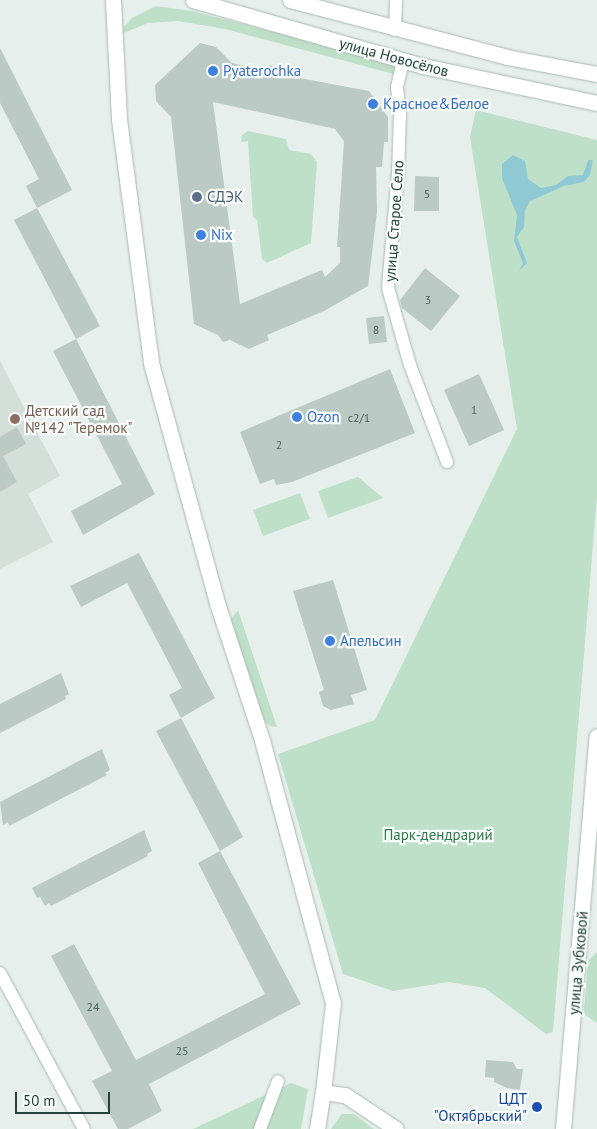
<!DOCTYPE html>
<meta charset="utf-8">
<style>
body{margin:0}
#map{position:relative;width:597px;height:1129px;overflow:hidden;background:#e6efeb;font-family:"PT Sans",sans-serif}
div>[style]{position:absolute}
[style*='--x']{left:calc(var(--x)*1px);top:calc(var(--y)*1px);width:calc(var(--w)*1px);rotate:calc(var(--a)*1deg)}
.built>*{inset:0;background:#d4dfda}
.green>*{inset:0;background:#bfe0c8}
.water>*{inset:0;background:#8ec9d4}
.building>*{inset:0;background:#bbcac4}
.roads{filter:drop-shadow(0 0 1px #a8b8b2) drop-shadow(0 0 1px #a8b8b2)}
.minor>*{height:12px;margin:-6px;padding:0 6px;transform-origin:6px;border-radius:6px;background:#fff}
.tertiary>*{height:15px;margin:-7.5px;padding:0 7.5px;transform-origin:7.5px;border-radius:7.5px;background:#fff}
.secondary>*{height:15px;margin:-7.5px;padding:0 7.5px;transform-origin:7.5px;border-radius:7.5px;background:#fff}
.dots>*{width:14px;height:14px;translate:-50% -50%;box-sizing:border-box;border:2px solid #f7fbf9;border-radius:50%}
span{translate:-50% -50%;white-space:nowrap;text-align:center;line-height:1.15;-webkit-text-stroke:4.5px #f7fbf9;paint-order:stroke}
.number-label{font-size:12px;color:#4a645c}
.number-label span{-webkit-text-stroke-width:0}
.street-label{font-size:15px;color:#24423a}
.shop-label{font-size:15px;color:#366cbe}
.left{translate:0 -50%;text-align:left}
.service-label{font-size:15px;color:#4e5e75}
.education-label{font-size:15px;color:#785e54}
.park-label{font-size:15px;color:#2d7a4b}
.transit-label{font-size:15px;color:#164399}
.right{translate:-100% -50%;text-align:right}
.scale{position:absolute;left:15px;top:1092px;width:95px;height:22px;box-sizing:border-box;border:2px solid #24423a;border-top:0;padding-left:6px;font-size:15px;line-height:18px;white-space:nowrap;color:#24423a;-webkit-text-stroke:4px #f7fbf9;paint-order:stroke}
</style>
<div id="map">
<div class="built">
<i style="clip-path:polygon(0 361px,60px 476px,28px 494px,53px 542px,0 569px)"></i>
</div>
<div class="green">
<i style="clip-path:polygon(156px 6px,192px 11px,393px 63px,397px 71px,394px 74px,225px 29px,178px 21px,148px 23px,116px 36px,132px 18px)"></i>
<i style="clip-path:polygon(476px 110px,597px 140px,597px 496px,553px 1032px,546px 1034px,485px 988px,449px 982px,393px 991px,343px 974px,278px 754px,375px 720px,517px 429px,470px 137px)"></i>
<i style="clip-path:polygon(248px 131px,286px 139px,289px 150px,311px 154px,317px 162px,311px 243px,267px 263px,262px 259px,257px 220px,253px 217px,248px 141px,241px 142px,242px 135px)"></i>
<i style="clip-path:polygon(358px 477px,383px 498px,328px 518px,318px 491px)"></i>
<i style="clip-path:polygon(300px 493px,310px 519px,263px 536px,253px 510px)"></i>
<i style="clip-path:polygon(238px 610px,277px 727px,270px 726px,262px 719px,230px 620px)"></i>
<i style="clip-path:polygon(597px 952px,597px 1023px,585px 1015px,584px 1010px,588px 961px)"></i>
<i style="clip-path:polygon(291px 1083px,308px 1089px,301px 1129px,193px 1129px)"></i>
<i style="clip-path:polygon(342px 1114px,354px 1114px,374px 1129px,331px 1129px)"></i>
</div>
<div class="water">
<i style="clip-path:polygon(513px 155px,525px 161px,528px 179px,541px 188px,556px 185px,568px 176px,583px 175px,588px 160px,593px 160px,590px 175px,584px 182px,564px 186px,530px 201px,525px 210px,524px 227px,517px 237px,527px 263px,519px 271px,523px 263px,514px 241px,517px 215px,502px 178px,502px 164px)"></i>
</div>
<div class="building">
<i style="clip-path:polygon(evenodd,200px 43px,216px 47px,232px 63px,268px 71px,269px 65px,280px 68px,278px 74px,369px 91px,388px 117px,388px 142px,384px 142px,382px 167px,376px 167px,377px 212px,368px 286px,324px 311px,267px 335px,269px 340px,249px 349px,230px 340px,223px 342px,218px 335px,194px 324px,171px 117px,156px 101px,155px 85px,200px 43px,213px 102px,335px 129px,344px 141px,337px 247px,340px 247px,340px 263px,325px 277px,322px 270px,240px 304px,213px 102px)"></i>
<i style="clip-path:polygon(0 48px,72px 190px,37px 208px,26px 186px,39px 179px,0 103px)"></i>
<i style="clip-path:polygon(415px 176px,439px 177px,439px 211px,414px 211px)"></i>
<i style="clip-path:polygon(37px 208px,100px 326px,76px 339px,14px 220px)"></i>
<i style="clip-path:polygon(425px 268px,460px 296px,431px 331px,402px 308px,400px 300px)"></i>
<i style="clip-path:polygon(384px 316px,387px 342px,369px 344px,366px 318px)"></i>
<i style="clip-path:polygon(76px 339px,155px 494px,83px 535px,71px 511px,122px 484px,53px 351px)"></i>
<i style="clip-path:polygon(390px 369px,415px 433px,292px 482px,276px 485px,274px 479px,260px 484px,240px 432px)"></i>
<i style="clip-path:polygon(479px 374px,504px 430px,469px 446px,444px 390px)"></i>
<i style="clip-path:polygon(17px 427px,26px 444px,3px 456px,17px 482px,0 492px,0 437px)"></i>
<i style="clip-path:polygon(139px 553px,215px 698px,181px 718px,169px 695px,182px 688px,127px 583px,81px 607px,70px 586px)"></i>
<i style="clip-path:polygon(333px 580px,367px 690px,351px 695px,354px 704px,331px 710px,323px 706px,319px 692px,324px 690px,293px 591px)"></i>
<i style="clip-path:polygon(61px 673px,69px 694px,65px 696px,66px 699px,0 733px,0 704px)"></i>
<i style="clip-path:polygon(181px 718px,243px 837px,220px 851px,156px 731px)"></i>
<i style="clip-path:polygon(102px 749px,110px 770px,105px 773px,107px 775px,9px 826px,8px 822px,3px 825px,0 802px)"></i>
<i style="clip-path:polygon(144px 830px,152px 851px,147px 854px,148px 856px,51px 906px,49px 903px,45px 906px,40px 897px,37px 898px,32px 888px)"></i>
<i style="clip-path:polygon(220px 851px,301px 1004px,149px 1084px,162px 1111px,128px 1129px,118px 1129px,92px 1081px,112px 1071px,51px 956px,74px 944px,136px 1060px,265px 994px,198px 863px)"></i>
<i style="clip-path:polygon(486px 1060px,513px 1062px,517px 1069px,523px 1069px,520px 1090px,507px 1088px,494px 1082px,494px 1078px,485px 1077px)"></i>
</div>
<div class="roads">
<div class="minor">
<i style="--x:395;--y:30;--w:30;--a:-88"></i>
<i style="--x:403;--y:61;--w:27;--a:103"></i>
<i style="--x:397;--y:87;--w:27;--a:84"></i>
<i style="--x:400;--y:114;--w:59;--a:91.9"></i>
<i style="--x:398;--y:173;--w:115;--a:95"></i>
<i style="--x:388;--y:288;--w:80;--a:74.1"></i>
<i style="--x:410;--y:365;--w:104;--a:69.1"></i>
<i style="--x:0;--y:973;--w:177;--a:61.7"></i>
<i style="--x:260;--y:1129;--w:51;--a:-69.4"></i>
</div>
<div class="tertiary">
<i style="--x:113;--y:0;--w:119;--a:87.1"></i>
<i style="--x:119;--y:119;--w:246;--a:82.5"></i>
<i style="--x:151;--y:363;--w:249;--a:74.6"></i>
<i style="--x:217;--y:603;--w:144;--a:71.8"></i>
<i style="--x:262;--y:740;--w:272;--a:74.9"></i>
<i style="--x:333;--y:1003;--w:90;--a:96.4"></i>
<i style="--x:323;--y:1092;--w:22;--a:8"></i>
<i style="--x:345;--y:1095;--w:61;--a:33.7"></i>
<i style="--x:563;--y:1129;--w:394;--a:-85.1"></i>
</div>
<div class="secondary">
<i style="--x:193;--y:0;--w:239;--a:16"></i>
<i style="--x:423;--y:66;--w:178;--a:12"></i>
<i style="--x:290;--y:0;--w:224;--a:14.7"></i>
<i style="--x:507;--y:57;--w:92;--a:10.7"></i>
<i style="--x:317;--y:1129;--w:37;--a:-81"></i>
</div>
</div>
<div class="dots">
<i style="left:213px;top:71px;background:#3f7fe0"></i>
<i style="left:373px;top:104px;background:#3f7fe0"></i>
<i style="left:197px;top:197px;background:#5c6f8a"></i>
<i style="left:201px;top:235px;background:#3f7fe0"></i>
<i style="left:297px;top:417px;background:#3f7fe0"></i>
<i style="left:15px;top:419px;background:#8d6e63"></i>
<i style="left:330px;top:641px;background:#3f7fe0"></i>
<i style="left:537px;top:1107px;background:#1a4fb4"></i>
</div>
<div class="number-label">
<span style="left:427px;top:194px">5</span>
<span style="left:428px;top:300px">3</span>
<span style="left:376px;top:330px">8</span>
<span style="left:474px;top:410px">1</span>
<span style="left:359px;top:418px">с2/1</span>
<span style="left:279px;top:445px">2</span>
<span style="left:93px;top:1007px">24</span>
<span style="left:182px;top:1051px">25</span>
</div>
<div class="street-label">
<span style="left:394px;top:57px;rotate:15deg">улица Новосёлов</span>
<span style="left:394px;top:221px;rotate:-86deg">улица Старое Село</span>
<span style="left:578px;top:963px;rotate:-85deg">улица Зубковой</span>
</div>
<div class="shop-label">
<span class="left" style="left:223px;top:71px">Pyaterochka</span>
<span class="left" style="left:383px;top:104px">Красное&amp;Белое</span>
<span class="left" style="left:211px;top:235px">Nix</span>
<span class="left" style="left:307px;top:417px">Ozon</span>
<span class="left" style="left:340px;top:641px">Апельсин</span>
</div>
<div class="service-label">
<span class="left" style="left:207px;top:197px">СДЭК</span>
</div>
<div class="education-label">
<span class="left" style="left:25px;top:419px">Детский сад<br>№142 "Теремок"</span>
</div>
<div class="park-label">
<span style="left:438px;top:835px">Парк-дендрарий</span>
</div>
<div class="transit-label">
<span class="right" style="left:527px;top:1107px">ЦДТ<br>"Октябрьский"</span>
</div>
<div class="scale">50 m</div>
</div>
